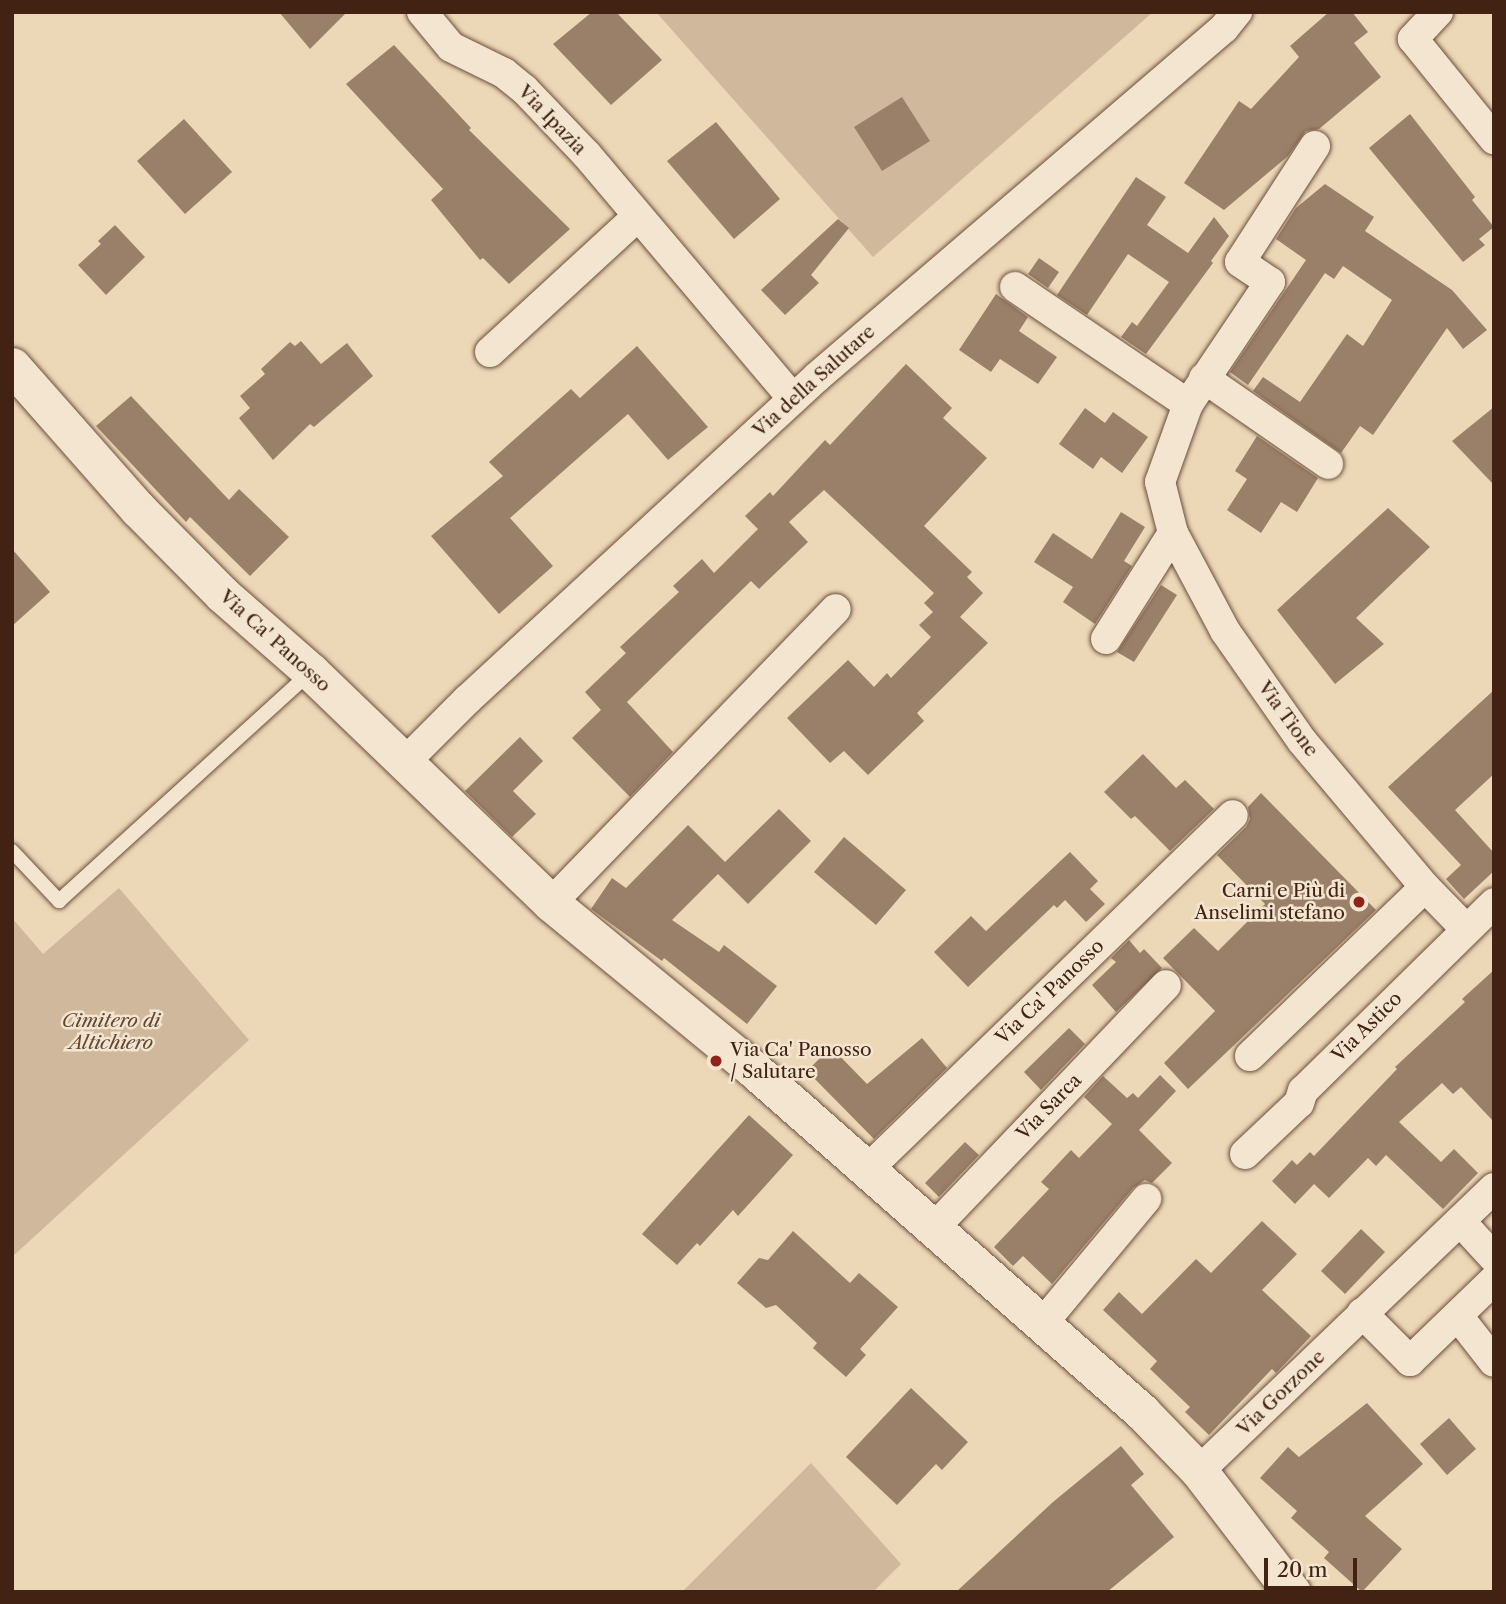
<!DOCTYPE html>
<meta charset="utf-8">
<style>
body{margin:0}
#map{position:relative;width:1506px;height:1604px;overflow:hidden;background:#ecd7b7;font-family:"Libre Caslon Text",serif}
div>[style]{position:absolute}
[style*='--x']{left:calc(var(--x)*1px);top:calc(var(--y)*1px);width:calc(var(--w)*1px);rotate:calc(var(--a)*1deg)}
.green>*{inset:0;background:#cfb89b}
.building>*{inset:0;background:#9a8068}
.roads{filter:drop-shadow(0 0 2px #6c4f3c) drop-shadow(0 0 2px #6c4f3c)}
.service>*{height:14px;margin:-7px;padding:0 7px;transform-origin:7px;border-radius:7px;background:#f3e5d0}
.minor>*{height:30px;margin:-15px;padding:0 15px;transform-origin:15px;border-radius:15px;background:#f3e5d0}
.tertiary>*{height:37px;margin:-18.5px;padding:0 18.5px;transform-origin:18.5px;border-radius:18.5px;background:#f3e5d0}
.dots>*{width:19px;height:19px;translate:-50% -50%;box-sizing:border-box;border:4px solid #f3e5d0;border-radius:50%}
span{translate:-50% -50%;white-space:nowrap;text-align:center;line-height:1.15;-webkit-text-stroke:5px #f3e5d0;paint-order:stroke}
.street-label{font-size:19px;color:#412213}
.poi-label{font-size:19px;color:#412213}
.right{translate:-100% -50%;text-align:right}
.left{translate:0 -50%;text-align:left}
.park-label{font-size:19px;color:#644835;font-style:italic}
.frame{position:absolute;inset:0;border:14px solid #412213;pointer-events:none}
.scale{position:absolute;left:1264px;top:1558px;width:93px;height:32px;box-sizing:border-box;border:4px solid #412213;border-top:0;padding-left:9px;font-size:21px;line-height:24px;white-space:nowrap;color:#412213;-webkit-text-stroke:5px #f3e5d0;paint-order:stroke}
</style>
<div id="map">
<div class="green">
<i style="clip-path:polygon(656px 12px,1153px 12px,873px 257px)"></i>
<i style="clip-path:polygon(119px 888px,249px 1040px,12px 1257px,12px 918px,43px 954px)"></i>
<i style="clip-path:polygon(811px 1463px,901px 1564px,873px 1592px,682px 1592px)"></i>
</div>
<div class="building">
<i style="clip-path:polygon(279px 12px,347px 12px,310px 49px)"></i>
<i style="clip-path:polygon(592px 12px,616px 12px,662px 60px,611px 105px,553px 44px)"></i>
<i style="clip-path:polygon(1329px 12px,1352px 12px,1368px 32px,1354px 43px,1381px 77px,1319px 129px,1306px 131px,1288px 156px,1224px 210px,1184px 183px,1239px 101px,1251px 109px,1299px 57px,1290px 46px)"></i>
<i style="clip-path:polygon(394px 45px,471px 128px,469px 130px,570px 229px,509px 284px,483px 258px,480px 260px,431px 200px,443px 189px,346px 84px)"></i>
<i style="clip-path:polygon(902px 97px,930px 141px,882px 171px,854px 127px)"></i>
<i style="clip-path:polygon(1410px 114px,1475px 197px,1472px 200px,1494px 227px,1479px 239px,1485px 245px,1463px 262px,1369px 148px)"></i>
<i style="clip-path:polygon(184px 119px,232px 172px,185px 214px,137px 161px)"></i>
<i style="clip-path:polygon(716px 122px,780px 199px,734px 239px,667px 161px)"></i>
<i style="clip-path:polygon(1136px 177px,1166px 197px,1147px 225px,1188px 253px,1214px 217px,1229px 236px,1211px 261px,1213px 263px,1146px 354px,1121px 337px,1132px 322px,1137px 326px,1169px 282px,1128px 254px,1087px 315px,1057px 295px)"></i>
<i style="clip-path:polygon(1325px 184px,1374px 217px,1365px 231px,1452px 290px,1487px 330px,1463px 349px,1447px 328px,1373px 435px,1360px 426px,1341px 453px,1253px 391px,1263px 377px,1300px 402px,1347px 334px,1363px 346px,1392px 300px,1343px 266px,1334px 279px,1325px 273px,1248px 385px,1230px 372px,1306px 260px,1276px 239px,1296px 208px)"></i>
<i style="clip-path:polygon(838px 219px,849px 228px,811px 275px,819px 283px,785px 315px,761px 290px)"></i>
<i style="clip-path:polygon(115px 225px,145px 257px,106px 295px,78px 265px,101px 244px,98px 241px)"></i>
<i style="clip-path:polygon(1039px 258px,1059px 272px,1048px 288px,1028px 274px)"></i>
<i style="clip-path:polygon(996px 294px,1028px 317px,1019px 331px,1057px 357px,1038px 384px,1000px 359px,991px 372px,959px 350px)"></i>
<i style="clip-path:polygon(301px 341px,321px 364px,347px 343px,373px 376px,314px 427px,310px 424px,273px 460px,239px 418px,250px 408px,240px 396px,265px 374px,261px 369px,290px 342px,295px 346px)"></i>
<i style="clip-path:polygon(637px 346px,708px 427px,668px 460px,628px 414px,510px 518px,553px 566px,499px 614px,431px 536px,503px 476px,489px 462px,571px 389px,580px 398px)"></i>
<i style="clip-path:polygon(906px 364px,952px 408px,943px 418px,987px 458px,924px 526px,972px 572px,967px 577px,983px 593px,960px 617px,988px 643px,917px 713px,924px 721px,868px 775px,844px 751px,830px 763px,787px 718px,848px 660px,874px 687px,887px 673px,891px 678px,931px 637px,919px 625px,933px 612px,924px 603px,934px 593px,824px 490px,789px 522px,808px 542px,759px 589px,751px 581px,627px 702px,673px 752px,630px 797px,572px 738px,601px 710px,585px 692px,626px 653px,620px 647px,679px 592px,673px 586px,702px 559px,714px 573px,758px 529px,745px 516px,770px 492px,773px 496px,825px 440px,830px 445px)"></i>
<i style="clip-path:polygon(131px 396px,229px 500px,239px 489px,289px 537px,250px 576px,190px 517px,186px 522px,96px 426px)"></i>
<i style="clip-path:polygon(1494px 407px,1494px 485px,1452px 441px)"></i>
<i style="clip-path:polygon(1085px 408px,1105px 423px,1113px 412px,1148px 437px,1122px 473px,1101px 457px,1093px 469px,1059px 444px)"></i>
<i style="clip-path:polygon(1257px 436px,1318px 478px,1297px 512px,1281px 502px,1261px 533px,1227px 510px,1247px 479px,1235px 471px)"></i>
<i style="clip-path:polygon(1388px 508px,1430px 547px,1356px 618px,1384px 644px,1335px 684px,1277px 610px)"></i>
<i style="clip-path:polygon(1121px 512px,1145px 527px,1124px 561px,1132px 566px,1095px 624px,1063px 602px,1073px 587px,1034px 562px,1053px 533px,1092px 559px)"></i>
<i style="clip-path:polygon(12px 549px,50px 592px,12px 626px)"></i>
<i style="clip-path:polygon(1161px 585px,1177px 595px,1134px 662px,1117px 652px)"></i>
<i style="clip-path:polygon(1494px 690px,1494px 774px,1455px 810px,1494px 853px,1494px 871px,1464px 899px,1446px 879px,1461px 865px,1388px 787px)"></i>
<i style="clip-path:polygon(520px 737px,543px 761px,513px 791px,536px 814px,512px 837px,465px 791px)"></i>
<i style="clip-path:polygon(1143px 754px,1176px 788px,1185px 780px,1214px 809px,1170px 851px,1135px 816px,1131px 819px,1104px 792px)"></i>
<i style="clip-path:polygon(1261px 793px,1376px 910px,1188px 1089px,1164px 1063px,1215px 1011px,1163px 958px,1194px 928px,1218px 951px,1265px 904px,1217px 855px,1246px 827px,1250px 819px,1248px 807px)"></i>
<i style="clip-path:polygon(779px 809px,811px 841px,748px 904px,718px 874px,672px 920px,719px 952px,724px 945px,777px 986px,747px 1024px,664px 958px,662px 961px,591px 909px,612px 878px,626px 888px,688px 825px,725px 862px)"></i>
<i style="clip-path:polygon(844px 837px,906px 890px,876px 925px,814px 872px)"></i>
<i style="clip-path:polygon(1070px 852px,1098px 881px,1090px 889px,1105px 904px,1086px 922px,1065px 900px,1057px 908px,1054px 905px,968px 987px,934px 952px,971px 916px,986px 931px)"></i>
<i style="clip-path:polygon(1129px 940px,1140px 953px,1144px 949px,1162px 968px,1116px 1012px,1092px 985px,1116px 962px,1111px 958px)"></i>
<i style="clip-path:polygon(1494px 970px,1494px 1122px,1461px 1087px,1453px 1094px,1442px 1083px,1399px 1122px,1441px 1162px,1454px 1149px,1478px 1173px,1443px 1209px,1386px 1155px,1376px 1166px,1368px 1158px,1329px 1198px,1314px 1184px,1295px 1204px,1272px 1181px,1292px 1160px,1297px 1165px,1310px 1152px,1314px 1156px,1397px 1069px,1395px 1067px,1465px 1002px,1462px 999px)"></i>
<i style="clip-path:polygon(1069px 1028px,1085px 1044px,1041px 1090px,1024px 1072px)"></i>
<i style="clip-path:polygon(922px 1038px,947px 1068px,874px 1139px,807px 1071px,831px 1047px,867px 1084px)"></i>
<i style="clip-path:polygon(1160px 1075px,1176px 1091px,1139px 1130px,1172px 1163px,1152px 1183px,1145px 1180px,1133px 1188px,1052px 1284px,1023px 1256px,1013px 1266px,994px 1247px,1049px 1189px,1041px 1182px,1071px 1150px,1079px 1158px,1112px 1124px,1084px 1097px,1103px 1076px,1127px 1098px,1133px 1093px,1138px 1098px)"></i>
<i style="clip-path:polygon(749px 1115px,793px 1155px,738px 1216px,733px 1210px,700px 1246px,697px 1243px,677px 1265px,642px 1234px)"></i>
<i style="clip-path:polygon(965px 1142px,979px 1155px,939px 1197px,925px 1183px)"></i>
<i style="clip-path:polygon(1262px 1221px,1297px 1254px,1262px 1290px,1311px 1336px,1276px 1373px,1272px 1369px,1209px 1435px,1185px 1412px,1190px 1407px,1150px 1369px,1157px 1361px,1103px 1310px,1119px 1292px,1142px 1314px,1196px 1259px,1211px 1273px)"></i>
<i style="clip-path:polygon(1361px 1229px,1385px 1252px,1345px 1294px,1321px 1271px)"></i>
<i style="clip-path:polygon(793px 1231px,850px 1283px,859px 1273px,898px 1307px,860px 1349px,866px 1355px,846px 1377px,813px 1348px,817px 1343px,776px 1305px,766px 1308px,737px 1283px,759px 1258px,768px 1260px)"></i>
<i style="clip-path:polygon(911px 1388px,968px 1442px,942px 1470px,936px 1464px,897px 1505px,846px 1457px)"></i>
<i style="clip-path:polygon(1367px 1403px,1423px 1464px,1365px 1516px,1402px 1549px,1362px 1592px,1324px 1558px,1329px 1552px,1291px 1518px,1297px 1511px,1260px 1478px,1288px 1447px,1299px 1457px)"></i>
<i style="clip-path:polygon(1449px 1418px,1476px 1449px,1447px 1475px,1420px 1444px)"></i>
<i style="clip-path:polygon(1121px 1446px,1144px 1474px,1131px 1485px,1174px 1537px,1107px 1592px,956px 1592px,1053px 1502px)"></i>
</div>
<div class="roads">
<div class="service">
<i style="--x:12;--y:851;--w:69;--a:46.8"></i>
<i style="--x:59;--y:901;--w:339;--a:-42.3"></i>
</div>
<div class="minor">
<i style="--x:422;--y:12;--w:45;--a:50.4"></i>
<i style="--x:451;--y:47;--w:59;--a:26.1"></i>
<i style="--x:504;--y:73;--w:26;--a:39"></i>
<i style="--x:524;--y:89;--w:91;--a:46.3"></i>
<i style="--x:587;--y:155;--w:319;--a:49.8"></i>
<i style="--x:1438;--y:12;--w:37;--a:133"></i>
<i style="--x:1413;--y:39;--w:129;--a:51"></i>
<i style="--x:1315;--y:146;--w:138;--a:122.9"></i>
<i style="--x:1240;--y:262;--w:36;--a:34"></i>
<i style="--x:1270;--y:282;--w:147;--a:123.9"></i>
<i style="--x:1188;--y:404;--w:83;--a:109.7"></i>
<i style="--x:1160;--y:482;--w:53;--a:75.7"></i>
<i style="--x:1173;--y:533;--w:111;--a:62"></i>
<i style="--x:1225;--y:631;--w:134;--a:55"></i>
<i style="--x:1302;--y:741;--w:191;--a:49.9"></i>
<i style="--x:1425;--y:887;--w:59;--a:45.7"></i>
<i style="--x:1015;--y:287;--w:209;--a:34.1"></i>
<i style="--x:490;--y:352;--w:201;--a:-42.6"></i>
<i style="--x:1204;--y:378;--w:151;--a:34.7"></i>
<i style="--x:1106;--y:639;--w:125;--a:-57.7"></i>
<i style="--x:404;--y:763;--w:89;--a:-45"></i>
<i style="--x:467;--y:700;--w:476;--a:-42.7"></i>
<i style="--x:817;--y:377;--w:536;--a:-40.61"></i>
<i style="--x:1224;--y:28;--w:21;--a:-51"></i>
<i style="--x:551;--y:903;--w:409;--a:-45.9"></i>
<i style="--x:1250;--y:1056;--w:243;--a:-44"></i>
<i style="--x:1245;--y:1154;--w:74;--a:-43.4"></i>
<i style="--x:1299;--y:1103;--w:13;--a:-72"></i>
<i style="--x:1303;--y:1091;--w:268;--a:-44.5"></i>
<i style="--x:868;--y:1169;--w:508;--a:-44.12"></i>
<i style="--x:1460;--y:1221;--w:50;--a:47.4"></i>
<i style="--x:933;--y:1229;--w:337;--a:-46.3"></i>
<i style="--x:1362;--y:1313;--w:68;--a:45"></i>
<i style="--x:1410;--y:1361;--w:117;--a:-44"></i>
<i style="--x:1458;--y:1316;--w:58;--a:52"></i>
<i style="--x:1042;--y:1324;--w:163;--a:-50.2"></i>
<i style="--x:1199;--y:1471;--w:409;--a:-43.8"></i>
</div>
<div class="tertiary">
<i style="--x:12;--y:366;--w:191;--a:48.6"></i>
<i style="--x:138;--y:509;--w:120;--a:45.3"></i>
<i style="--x:222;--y:594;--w:118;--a:41.2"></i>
<i style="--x:311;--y:672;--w:333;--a:43.9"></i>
<i style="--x:551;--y:903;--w:261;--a:39.4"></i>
<i style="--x:753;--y:1069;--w:519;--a:41.4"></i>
<i style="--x:1142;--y:1412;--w:82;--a:46"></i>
<i style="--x:1199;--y:1471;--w:153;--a:52.5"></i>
</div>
</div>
<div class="dots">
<i style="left:1359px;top:902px;background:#8f2418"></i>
<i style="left:716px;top:1061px;background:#8f2418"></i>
</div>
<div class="street-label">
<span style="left:552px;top:120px;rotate:46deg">Via Ipazia</span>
<span style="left:814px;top:381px;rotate:-42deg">Via della Salutare</span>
<span style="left:275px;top:641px;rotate:42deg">Via Ca' Panosso</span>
<span style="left:1288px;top:719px;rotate:54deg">Via Tione</span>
<span style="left:1050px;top:992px;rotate:-44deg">Via Ca' Panosso</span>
<span style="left:1367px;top:1027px;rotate:-45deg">Via Astico</span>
<span style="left:1049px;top:1107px;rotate:-46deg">Via Sarca</span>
<span style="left:1281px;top:1393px;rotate:-44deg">Via Gorzone</span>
</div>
<div class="poi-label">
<span class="right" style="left:1345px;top:902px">Carni e Più di<br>Anselimi stefano</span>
<span class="left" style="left:730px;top:1061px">Via Ca' Panosso<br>/ Salutare</span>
</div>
<div class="park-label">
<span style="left:111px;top:1032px">Cimitero di<br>Altichiero</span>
</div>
<div class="frame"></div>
<div class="scale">20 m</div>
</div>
